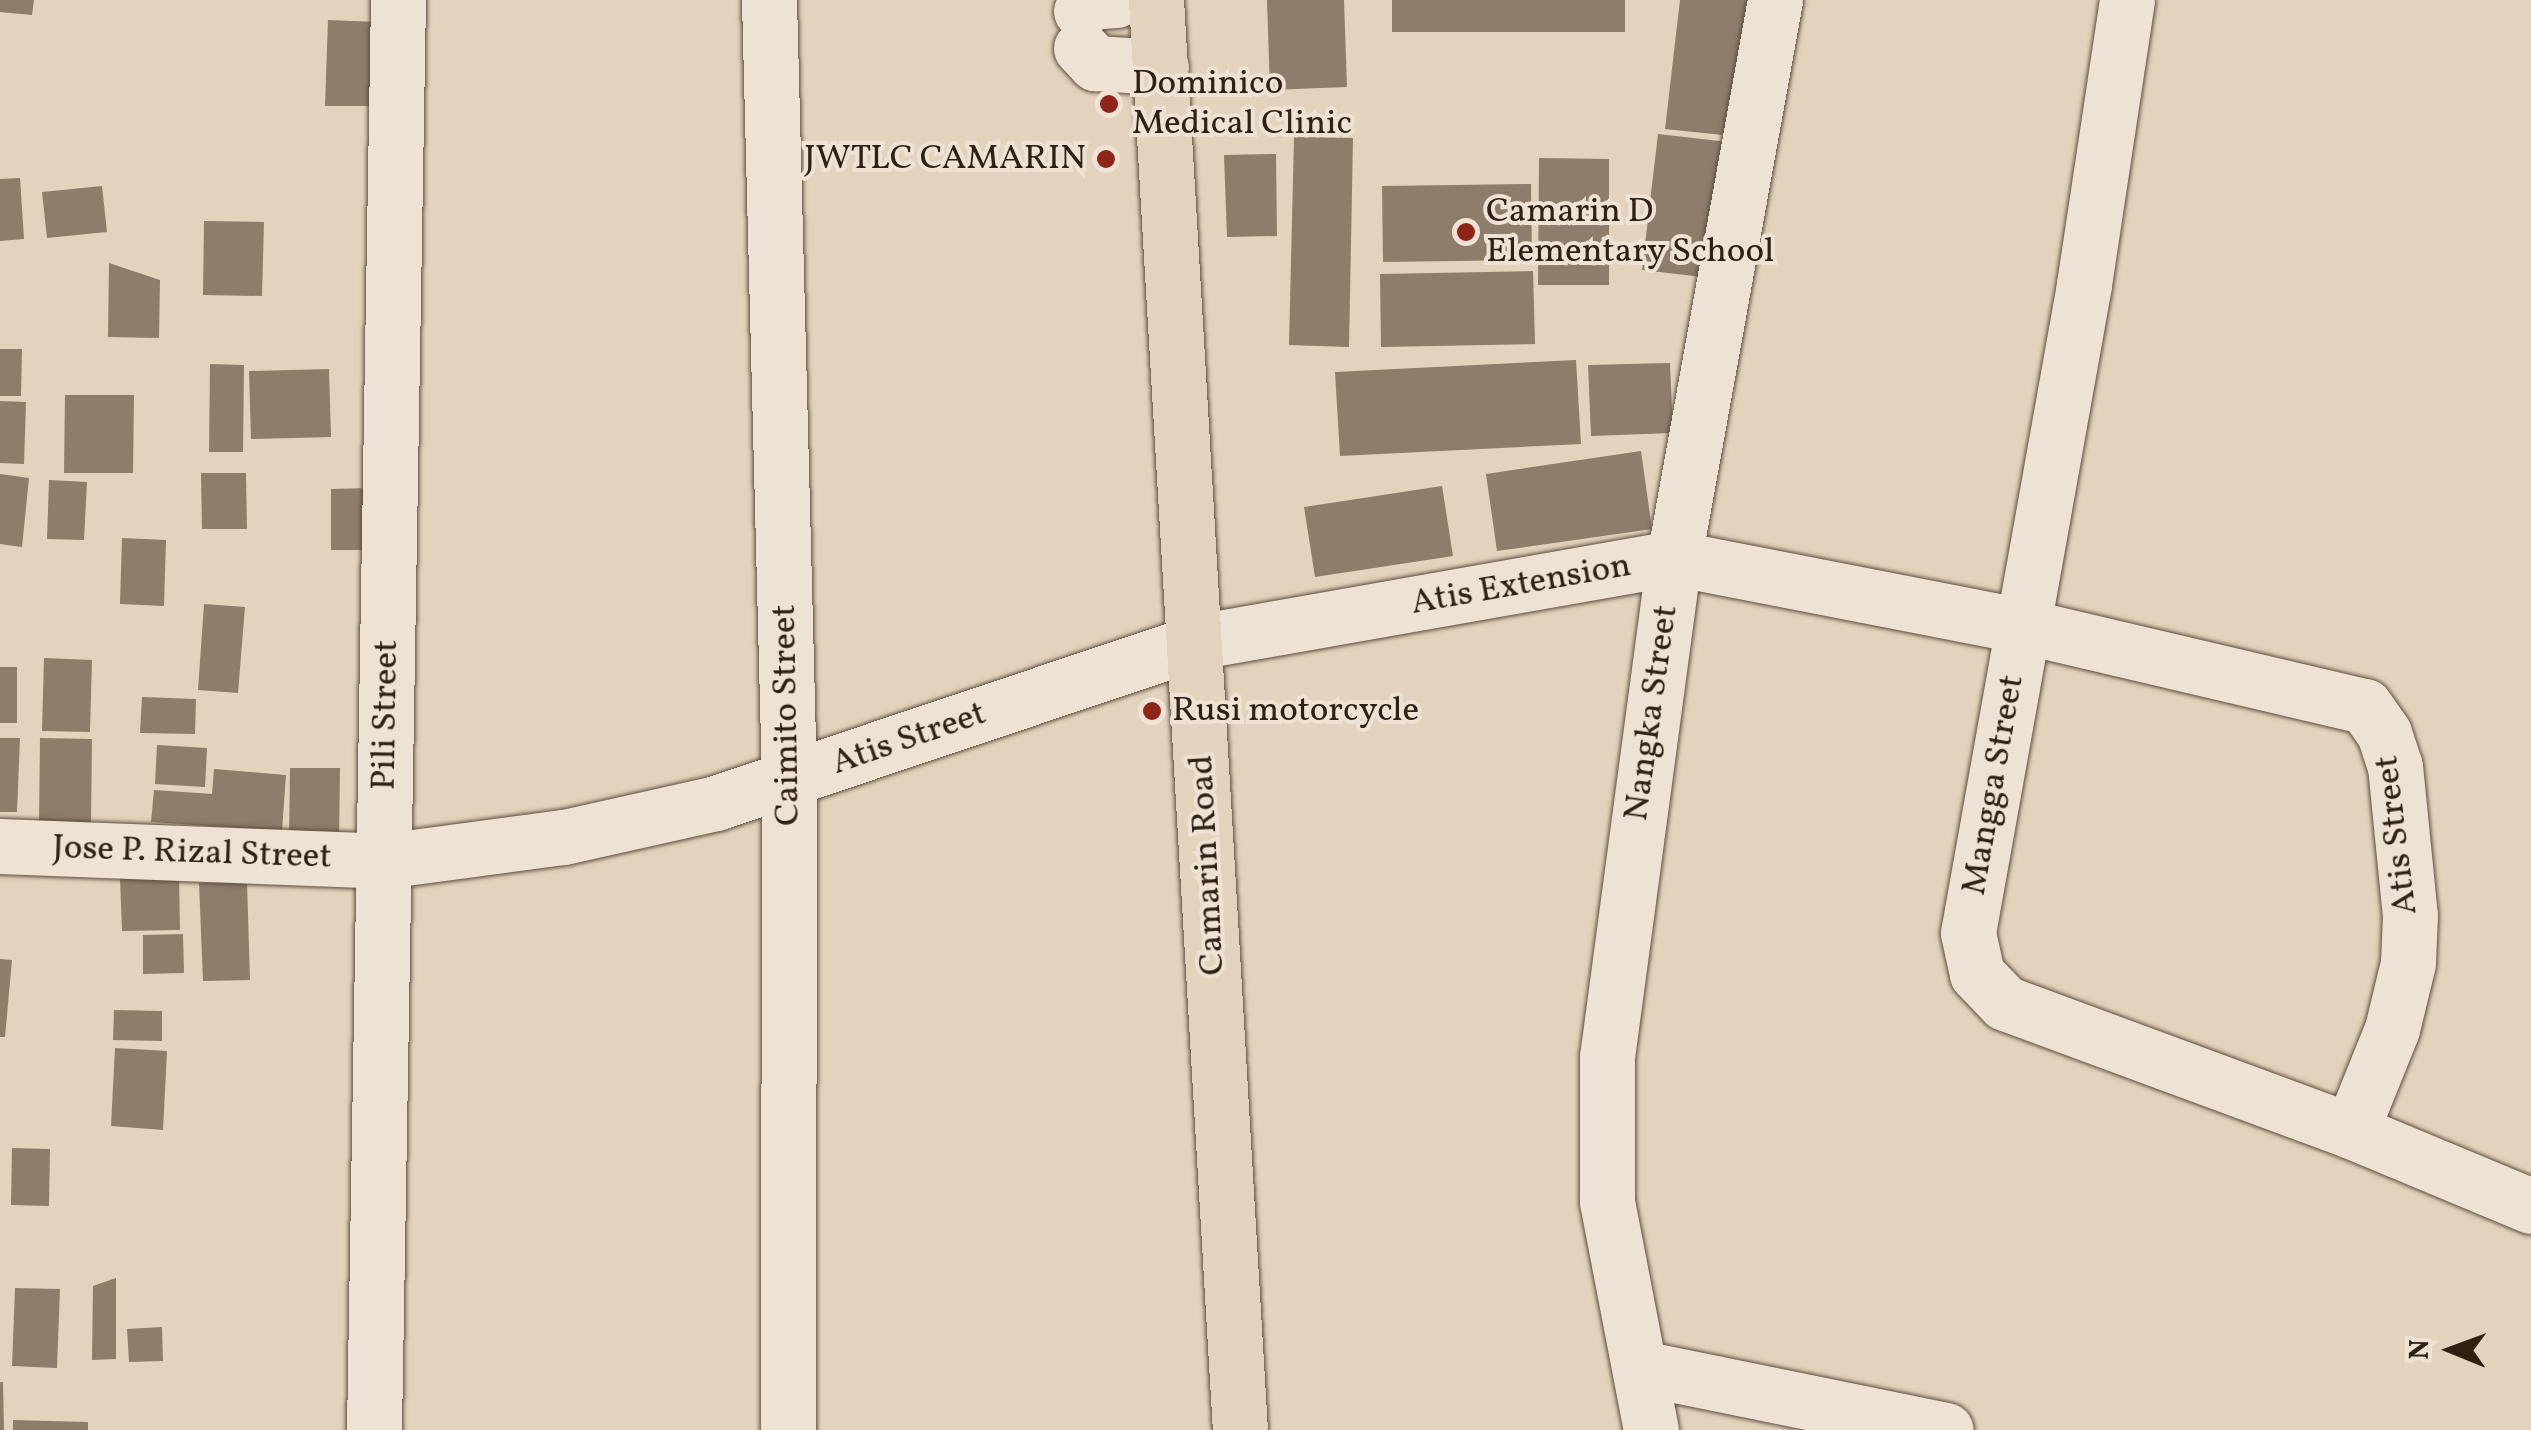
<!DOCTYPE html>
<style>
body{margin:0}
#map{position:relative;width:2531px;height:1430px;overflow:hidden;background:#e3d3bc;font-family:Vollkorn,serif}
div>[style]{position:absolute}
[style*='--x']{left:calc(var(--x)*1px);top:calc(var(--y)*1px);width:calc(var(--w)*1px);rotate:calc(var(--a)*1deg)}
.building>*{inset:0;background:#8d7d6a}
.roads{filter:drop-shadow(0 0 2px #5c4d3c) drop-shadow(0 0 2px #5c4d3c)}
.minor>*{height:55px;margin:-27.5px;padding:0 27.5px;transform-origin:27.5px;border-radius:27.5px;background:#ede2d3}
.major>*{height:55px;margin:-27.5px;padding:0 27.5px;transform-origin:27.5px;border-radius:27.5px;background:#e3d3bc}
.dots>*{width:28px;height:28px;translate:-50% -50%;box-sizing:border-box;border:5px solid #ede2d3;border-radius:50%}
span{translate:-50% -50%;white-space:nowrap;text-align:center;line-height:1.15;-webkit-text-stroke:8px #ede2d3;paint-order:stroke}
.poi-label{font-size:35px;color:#2f2012}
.left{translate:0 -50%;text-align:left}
.right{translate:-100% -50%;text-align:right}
.street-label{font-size:35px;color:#2f2012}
.north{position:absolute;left:2401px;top:1300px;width:100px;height:100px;-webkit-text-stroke:8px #ede2d3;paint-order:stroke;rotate:271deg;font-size:28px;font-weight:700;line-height:40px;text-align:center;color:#2f2012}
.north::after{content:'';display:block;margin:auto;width:35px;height:45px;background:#2f2012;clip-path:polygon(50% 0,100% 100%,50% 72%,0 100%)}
</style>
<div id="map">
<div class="building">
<i style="clip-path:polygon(0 0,34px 0,32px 15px,0 12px)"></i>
<i style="clip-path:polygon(1267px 0,1344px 0,1347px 87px,1270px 90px)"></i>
<i style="clip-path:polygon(1392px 0,1625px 0,1625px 32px,1392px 32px)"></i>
<i style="clip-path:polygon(1680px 0,1747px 0,1732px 136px,1665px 129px)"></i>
<i style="clip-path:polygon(328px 20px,378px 22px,375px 106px,325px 106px)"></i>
<i style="clip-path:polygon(1658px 134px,1728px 142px,1711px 278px,1642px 270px)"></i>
<i style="clip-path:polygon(1294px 137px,1353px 138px,1349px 347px,1289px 345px)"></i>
<i style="clip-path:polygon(1276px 154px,1277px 236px,1227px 237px,1224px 155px)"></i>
<i style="clip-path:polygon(1539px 158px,1609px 159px,1609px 285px,1538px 285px)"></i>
<i style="clip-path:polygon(20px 178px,24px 239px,0 241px,0 179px)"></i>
<i style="clip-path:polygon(1531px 184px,1532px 260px,1383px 262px,1382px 186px)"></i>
<i style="clip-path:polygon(102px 186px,107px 232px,47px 238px,42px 192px)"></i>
<i style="clip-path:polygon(204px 221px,264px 222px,262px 296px,203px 295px)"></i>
<i style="clip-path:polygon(109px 263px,160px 280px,159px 338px,108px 337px)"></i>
<i style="clip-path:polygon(1533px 271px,1535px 344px,1381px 347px,1380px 274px)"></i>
<i style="clip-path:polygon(0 349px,22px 349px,21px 396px,0 396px)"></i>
<i style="clip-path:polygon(1576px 360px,1581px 444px,1340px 456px,1335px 372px)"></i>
<i style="clip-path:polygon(1670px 363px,1673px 433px,1591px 436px,1588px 365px)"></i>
<i style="clip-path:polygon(210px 364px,244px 365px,243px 452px,209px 452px)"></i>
<i style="clip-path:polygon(329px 369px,331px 437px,251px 439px,249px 371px)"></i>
<i style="clip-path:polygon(65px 395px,134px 395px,133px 473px,64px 473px)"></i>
<i style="clip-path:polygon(0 401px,26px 402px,24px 464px,0 463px)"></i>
<i style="clip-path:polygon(1641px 451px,1652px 529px,1497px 551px,1486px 474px)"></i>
<i style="clip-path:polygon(201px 473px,246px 473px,247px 529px,202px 529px)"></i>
<i style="clip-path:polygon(0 474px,29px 478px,22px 547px,0 544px)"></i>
<i style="clip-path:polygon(49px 480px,87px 482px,84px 540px,47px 539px)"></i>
<i style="clip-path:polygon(1442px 486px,1453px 556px,1315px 577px,1304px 507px)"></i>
<i style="clip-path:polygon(370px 488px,370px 550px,331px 550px,331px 489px)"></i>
<i style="clip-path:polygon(122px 538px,166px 540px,164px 606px,120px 604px)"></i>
<i style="clip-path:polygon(204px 604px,245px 607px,238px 693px,198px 690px)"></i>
<i style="clip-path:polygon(44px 658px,92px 660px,90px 732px,42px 731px)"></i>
<i style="clip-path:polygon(0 667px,17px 667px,17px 723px,0 723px)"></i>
<i style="clip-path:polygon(142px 697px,196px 699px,195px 734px,140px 733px)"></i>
<i style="clip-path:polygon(0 738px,20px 738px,17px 812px,0 812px)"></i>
<i style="clip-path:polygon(40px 738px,92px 739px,91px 824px,39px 822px)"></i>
<i style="clip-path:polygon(157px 745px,207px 748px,205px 787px,155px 784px)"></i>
<i style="clip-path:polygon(290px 768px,340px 768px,339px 840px,289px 839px)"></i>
<i style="clip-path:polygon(214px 769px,286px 775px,282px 831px,151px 822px,154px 790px,212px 794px)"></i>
<i style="clip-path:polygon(179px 876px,180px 930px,122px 931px,120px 878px)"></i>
<i style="clip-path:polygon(247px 882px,250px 980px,203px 981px,199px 883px)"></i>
<i style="clip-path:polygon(183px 934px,184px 973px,143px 974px,143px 935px)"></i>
<i style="clip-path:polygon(0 959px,12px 960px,5px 1037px,0 1037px)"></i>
<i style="clip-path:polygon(114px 1010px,162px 1011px,162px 1041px,113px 1040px)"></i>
<i style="clip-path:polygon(115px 1048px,167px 1051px,163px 1130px,111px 1126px)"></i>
<i style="clip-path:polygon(12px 1148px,50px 1149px,49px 1206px,11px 1205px)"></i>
<i style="clip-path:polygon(116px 1278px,116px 1359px,92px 1360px,93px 1286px)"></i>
<i style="clip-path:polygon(15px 1288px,60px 1289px,57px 1368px,12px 1366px)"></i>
<i style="clip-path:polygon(162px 1327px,163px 1361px,129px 1362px,127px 1329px)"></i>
<i style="clip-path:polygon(0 1382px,3px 1382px,4px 1430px,0 1430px)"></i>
<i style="clip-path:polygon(13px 1420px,88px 1422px,88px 1430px,13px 1430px)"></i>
</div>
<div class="roads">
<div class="minor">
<i style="--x:769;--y:0;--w:779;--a:88.53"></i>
<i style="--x:789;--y:779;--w:651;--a:90.09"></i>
<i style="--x:2127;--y:0;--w:288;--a:98.6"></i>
<i style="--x:2084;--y:285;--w:658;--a:100.15"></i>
<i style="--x:1968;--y:933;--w:42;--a:77.6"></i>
<i style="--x:1977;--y:974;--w:40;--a:46"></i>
<i style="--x:2005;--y:1003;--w:369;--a:20.3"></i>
<i style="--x:2351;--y:1131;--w:195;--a:22.6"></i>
<i style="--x:1081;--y:11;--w:11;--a:-52"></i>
<i style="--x:1088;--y:2;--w:28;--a:-4"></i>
<i style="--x:1081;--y:48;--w:21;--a:47"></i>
<i style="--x:1095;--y:63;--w:66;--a:3.5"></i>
<i style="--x:0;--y:846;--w:383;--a:2.2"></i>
<i style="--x:383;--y:861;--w:183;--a:-7.6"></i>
<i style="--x:564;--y:837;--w:156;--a:-12.6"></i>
<i style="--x:716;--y:803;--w:506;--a:-18.54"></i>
<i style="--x:1196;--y:642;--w:485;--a:-10"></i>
<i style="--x:1674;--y:558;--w:356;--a:11"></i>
<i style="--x:2023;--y:626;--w:351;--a:13.2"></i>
<i style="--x:2365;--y:706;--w:33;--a:55"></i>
<i style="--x:2384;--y:733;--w:35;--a:72"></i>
<i style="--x:2395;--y:766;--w:150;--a:84.3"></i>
<i style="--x:2410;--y:915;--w:48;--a:92.4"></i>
<i style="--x:2408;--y:963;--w:68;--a:103.6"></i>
<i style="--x:2392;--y:1029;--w:110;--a:111.9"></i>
<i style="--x:1641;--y:1368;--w:311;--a:11.5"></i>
<i style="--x:374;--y:1430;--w:1430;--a:-89.04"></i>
<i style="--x:1651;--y:1430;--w:233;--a:-100.9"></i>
<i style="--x:1607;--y:1201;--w:144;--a:-90"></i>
<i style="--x:1607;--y:1057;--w:503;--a:-82.35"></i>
<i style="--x:1674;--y:558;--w:567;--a:-79.74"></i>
</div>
<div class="major">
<i style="--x:1156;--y:0;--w:1432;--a:86.64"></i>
</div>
</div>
<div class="dots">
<i style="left:1109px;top:104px;background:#8f2418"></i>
<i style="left:1106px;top:159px;background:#8f2418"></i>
<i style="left:1466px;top:232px;background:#8f2418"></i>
<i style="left:1152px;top:711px;background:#8f2418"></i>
</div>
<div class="poi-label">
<span class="left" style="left:1132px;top:104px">Dominico<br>Medical Clinic</span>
<span class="right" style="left:1086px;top:159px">JWTLC CAMARIN</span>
<span class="left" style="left:1486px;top:232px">Camarin D<br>Elementary School</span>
<span class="left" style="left:1172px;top:711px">Rusi motorcycle</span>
</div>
<div class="street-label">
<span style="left:1521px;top:585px;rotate:-10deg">Atis Extension</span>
<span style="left:1652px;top:713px;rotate:-82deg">Nangka Street</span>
<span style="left:386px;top:715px;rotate:-89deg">Pili Street</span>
<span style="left:787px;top:715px;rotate:-91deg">Caimito Street</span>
<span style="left:909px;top:739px;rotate:-19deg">Atis Street</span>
<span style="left:1994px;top:785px;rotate:-80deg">Mangga Street</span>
<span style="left:2397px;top:835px;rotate:-97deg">Atis Street</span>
<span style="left:192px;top:853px;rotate:2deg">Jose P. Rizal Street</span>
<span style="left:1208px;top:865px;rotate:-93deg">Camarin Road</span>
</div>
<div class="north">N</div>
</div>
